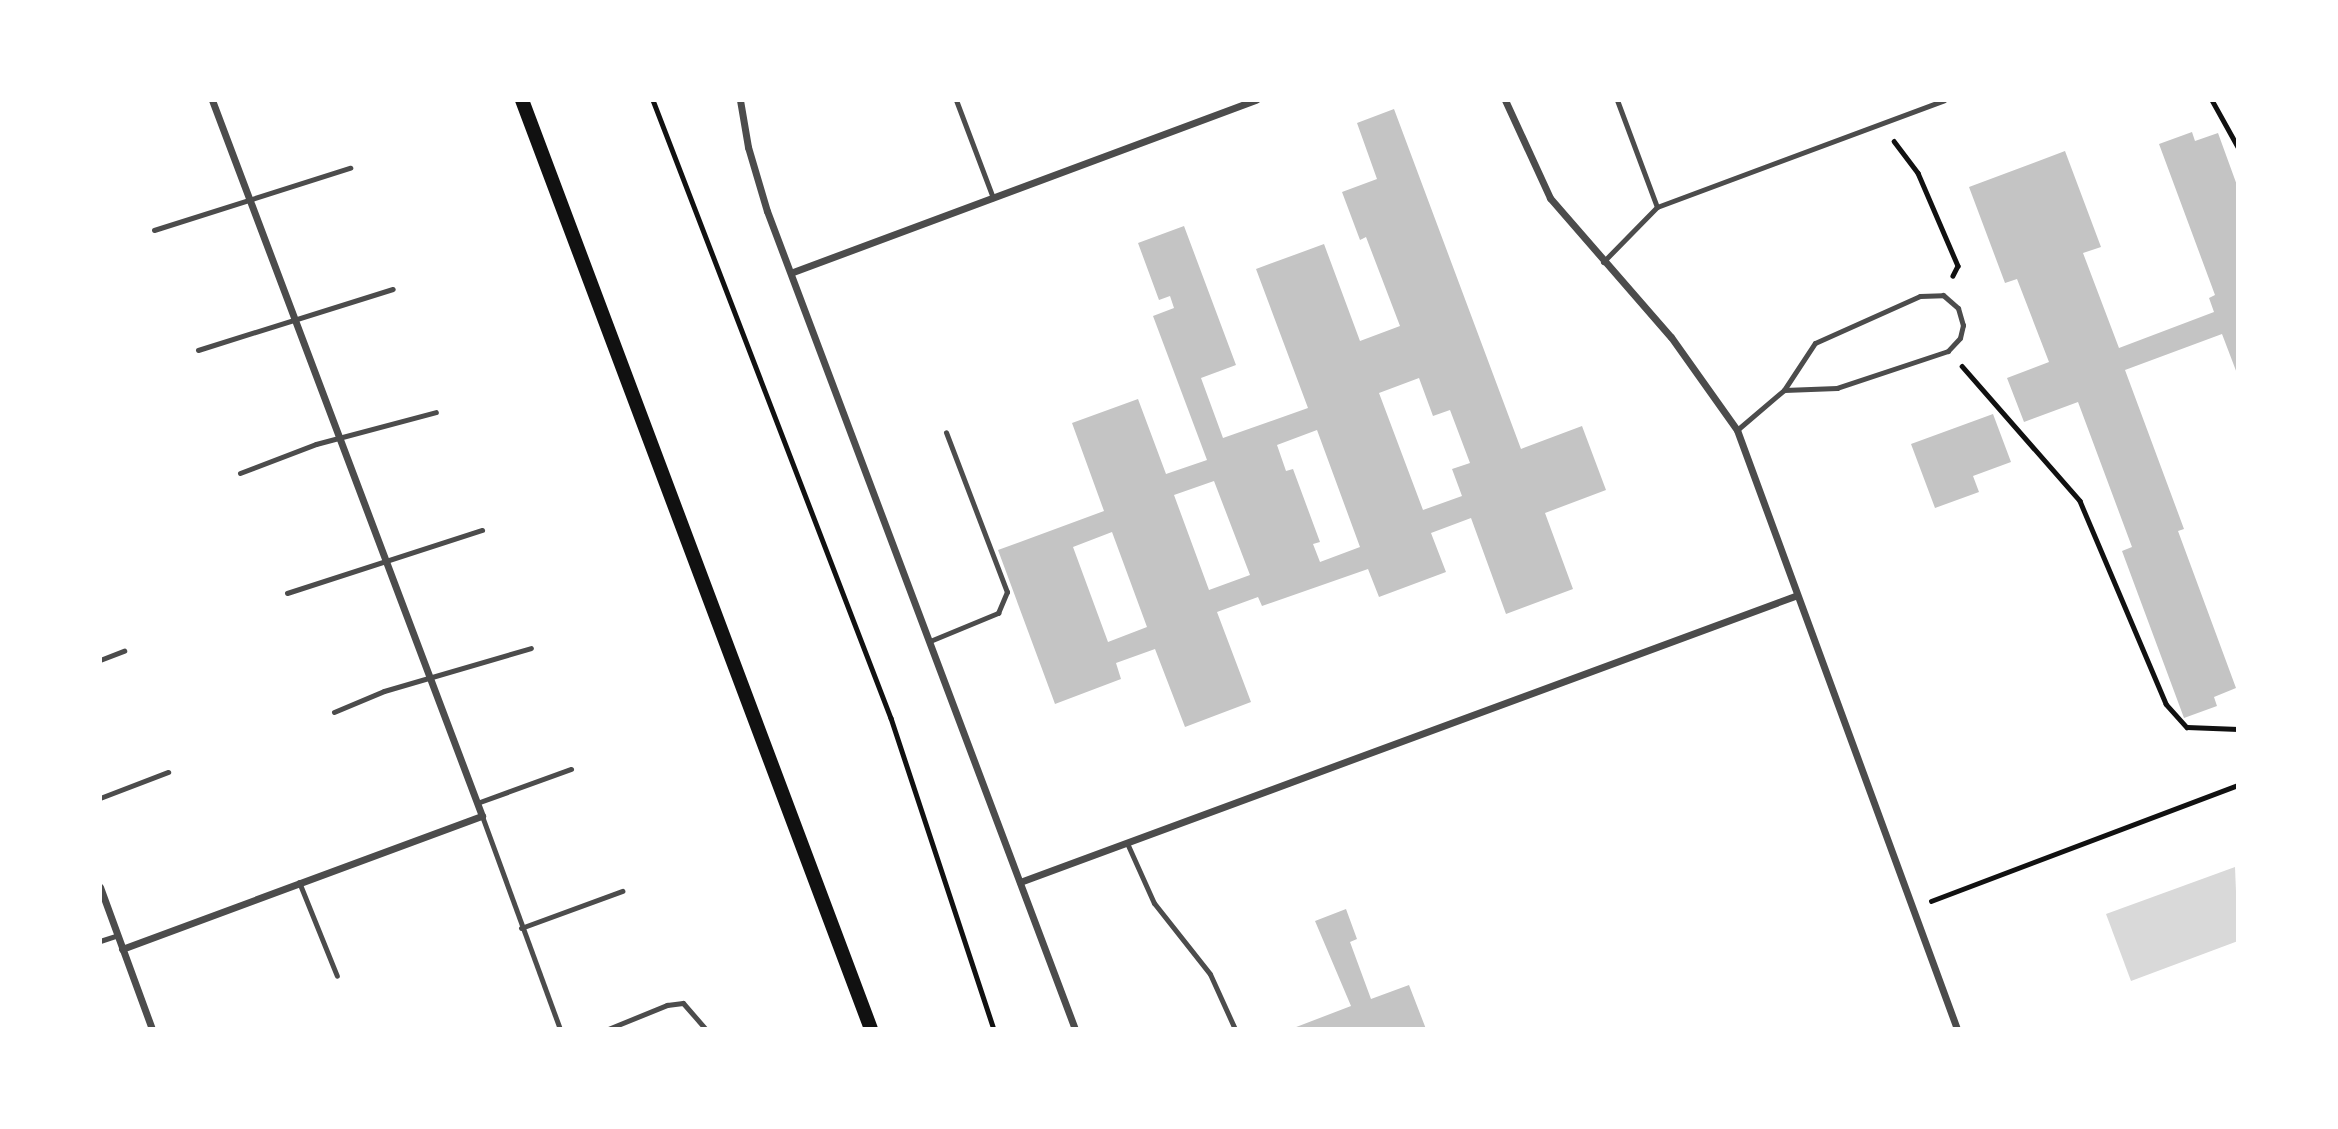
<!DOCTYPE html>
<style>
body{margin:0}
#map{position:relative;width:2338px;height:1129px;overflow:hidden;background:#fff;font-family:"Alegreya Sans",sans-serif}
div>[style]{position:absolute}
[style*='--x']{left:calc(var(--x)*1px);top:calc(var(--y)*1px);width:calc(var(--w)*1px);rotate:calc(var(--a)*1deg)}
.water>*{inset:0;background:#d9d9d9}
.building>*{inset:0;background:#c4c4c4}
.path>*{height:4.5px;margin:-2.25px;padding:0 2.25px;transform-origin:2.25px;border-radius:2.25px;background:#111}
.service>*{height:5px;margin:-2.5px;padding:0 2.5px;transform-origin:2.5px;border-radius:2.5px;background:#4c4c4c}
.minor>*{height:7px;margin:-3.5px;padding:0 3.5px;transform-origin:3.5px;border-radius:3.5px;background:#4c4c4c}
.secondary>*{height:14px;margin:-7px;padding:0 7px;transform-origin:7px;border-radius:7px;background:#111}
span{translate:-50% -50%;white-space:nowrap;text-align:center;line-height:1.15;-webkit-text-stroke:5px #fff;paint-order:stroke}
.frame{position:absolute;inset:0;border:102px solid #fff;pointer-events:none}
</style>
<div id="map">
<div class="water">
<i style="clip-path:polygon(2235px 867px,2238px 941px,2131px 981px,2106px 914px)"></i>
</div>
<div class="building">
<i style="clip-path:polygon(evenodd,1394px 109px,1521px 449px,1582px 426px,1606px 490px,1545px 513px,1573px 589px,1506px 614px,1471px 518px,1431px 533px,1446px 572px,1379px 597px,1368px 569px,1262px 606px,1258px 597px,1217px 612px,1251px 702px,1185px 727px,1155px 649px,1116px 663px,1121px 679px,1055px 704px,998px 550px,1104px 511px,1072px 423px,1138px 399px,1166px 474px,1207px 460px,1153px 316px,1174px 308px,1170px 296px,1159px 300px,1138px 243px,1184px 226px,1236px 365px,1201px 378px,1223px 438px,1308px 408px,1256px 269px,1324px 244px,1360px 341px,1400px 326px,1366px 237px,1360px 240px,1342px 192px,1377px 179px,1357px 123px,1394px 109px,1419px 378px,1433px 416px,1450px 410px,1470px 463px,1452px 469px,1462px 496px,1423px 510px,1379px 393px,1419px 378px,1394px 109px,1317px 430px,1360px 547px,1320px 562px,1313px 544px,1320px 542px,1293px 469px,1286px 471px,1277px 445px,1317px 430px,1394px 109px,1214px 481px,1250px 575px,1209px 590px,1174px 495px,1214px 481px,1394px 109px,1112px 532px,1147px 627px,1108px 642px,1073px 547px,1112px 532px)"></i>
<i style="clip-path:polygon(2192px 132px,2195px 141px,2218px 133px,2238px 188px,2238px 376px,2222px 334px,2125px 370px,2184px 529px,2178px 531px,2236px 688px,2214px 697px,2217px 706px,2184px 718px,2122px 551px,2132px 547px,2078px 402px,2024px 422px,2007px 378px,2049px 362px,2017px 279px,2005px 283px,1969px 187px,2065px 151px,2101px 247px,2083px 253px,2119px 348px,2214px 312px,2209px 298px,2215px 295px,2159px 144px)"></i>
<i style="clip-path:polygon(1993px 414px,2011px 462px,1973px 476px,1979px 492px,1935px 508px,1911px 444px)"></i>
<i style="clip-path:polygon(1346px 909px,1357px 939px,1350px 942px,1371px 999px,1409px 985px,1426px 1029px,1291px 1029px,1351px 1006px,1315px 921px)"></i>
</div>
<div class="path">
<i style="--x:653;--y:100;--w:662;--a:68.94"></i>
<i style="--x:891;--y:718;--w:328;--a:71.7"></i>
<i style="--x:2212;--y:100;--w:54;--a:61"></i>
<i style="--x:1894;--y:141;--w:40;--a:53"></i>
<i style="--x:1918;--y:173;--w:101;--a:66.7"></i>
<i style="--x:1958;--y:266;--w:11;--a:117"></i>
<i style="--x:1962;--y:366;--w:179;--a:48.8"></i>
<i style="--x:2080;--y:501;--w:220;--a:67"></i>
<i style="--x:2166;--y:704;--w:31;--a:48"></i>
<i style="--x:2187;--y:727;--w:51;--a:2.2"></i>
<i style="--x:1931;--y:901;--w:328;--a:-20.7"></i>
</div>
<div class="service">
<i style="--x:956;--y:100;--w:105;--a:69.3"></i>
<i style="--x:1617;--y:100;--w:114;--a:69.5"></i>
<i style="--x:1657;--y:207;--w:306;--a:-20.4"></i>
<i style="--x:154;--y:230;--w:206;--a:-17.6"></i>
<i style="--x:1603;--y:262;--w:77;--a:-45.5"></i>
<i style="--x:198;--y:350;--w:204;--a:-17.4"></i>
<i style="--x:1737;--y:430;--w:62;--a:-40.4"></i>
<i style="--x:1784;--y:390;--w:56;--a:-56.6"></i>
<i style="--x:1815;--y:343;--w:115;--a:-24.1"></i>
<i style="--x:1920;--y:296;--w:23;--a:-2"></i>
<i style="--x:1943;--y:295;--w:20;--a:41"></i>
<i style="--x:1958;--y:308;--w:18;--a:74"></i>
<i style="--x:1963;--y:325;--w:13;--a:103"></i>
<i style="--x:1960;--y:338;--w:18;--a:133"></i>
<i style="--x:1948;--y:351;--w:117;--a:161.6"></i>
<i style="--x:1837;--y:388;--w:53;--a:177.8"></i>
<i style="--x:240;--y:473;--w:81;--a:-20.9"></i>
<i style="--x:316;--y:444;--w:124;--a:-14.9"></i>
<i style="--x:287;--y:593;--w:205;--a:-17.9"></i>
<i style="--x:930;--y:641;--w:74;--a:-22.4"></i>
<i style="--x:998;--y:613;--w:23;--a:-67"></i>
<i style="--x:1007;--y:592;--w:171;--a:-110.9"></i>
<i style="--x:100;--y:660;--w:26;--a:-21"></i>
<i style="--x:334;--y:712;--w:54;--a:-22.8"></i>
<i style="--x:384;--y:691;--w:153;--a:-16.3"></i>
<i style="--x:100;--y:798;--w:73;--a:-20.9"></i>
<i style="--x:477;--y:803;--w:100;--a:-19.9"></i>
<i style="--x:482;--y:816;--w:227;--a:69.9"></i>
<i style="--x:1127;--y:843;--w:66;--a:65.8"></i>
<i style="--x:1154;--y:903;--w:90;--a:51.7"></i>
<i style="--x:1210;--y:974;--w:60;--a:65.6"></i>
<i style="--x:299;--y:882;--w:101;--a:68"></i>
<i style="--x:521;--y:928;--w:108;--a:-20.1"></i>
<i style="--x:100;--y:941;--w:19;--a:-18"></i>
<i style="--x:608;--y:1029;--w:64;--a:-22.1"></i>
<i style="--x:667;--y:1005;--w:16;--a:-7"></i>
<i style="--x:683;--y:1003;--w:35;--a:49"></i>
</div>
<div class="minor">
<i style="--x:740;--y:100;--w:48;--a:80.3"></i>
<i style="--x:748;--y:147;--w:67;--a:73.5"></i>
<i style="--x:767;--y:211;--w:874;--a:69.37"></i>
<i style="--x:1505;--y:100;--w:108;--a:65.3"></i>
<i style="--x:1550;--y:198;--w:184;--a:49"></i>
<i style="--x:1671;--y:337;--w:114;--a:54.6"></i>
<i style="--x:1737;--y:430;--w:638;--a:69.83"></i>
<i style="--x:793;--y:272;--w:494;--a:-20.4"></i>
<i style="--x:1020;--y:882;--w:826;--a:-20.26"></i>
<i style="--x:100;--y:887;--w:151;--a:69.9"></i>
<i style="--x:122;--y:949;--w:384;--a:-20.3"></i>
<i style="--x:482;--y:816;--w:765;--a:-110.66"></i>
</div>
<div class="secondary">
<i style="--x:522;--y:100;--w:992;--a:69.41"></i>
</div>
<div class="frame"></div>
</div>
